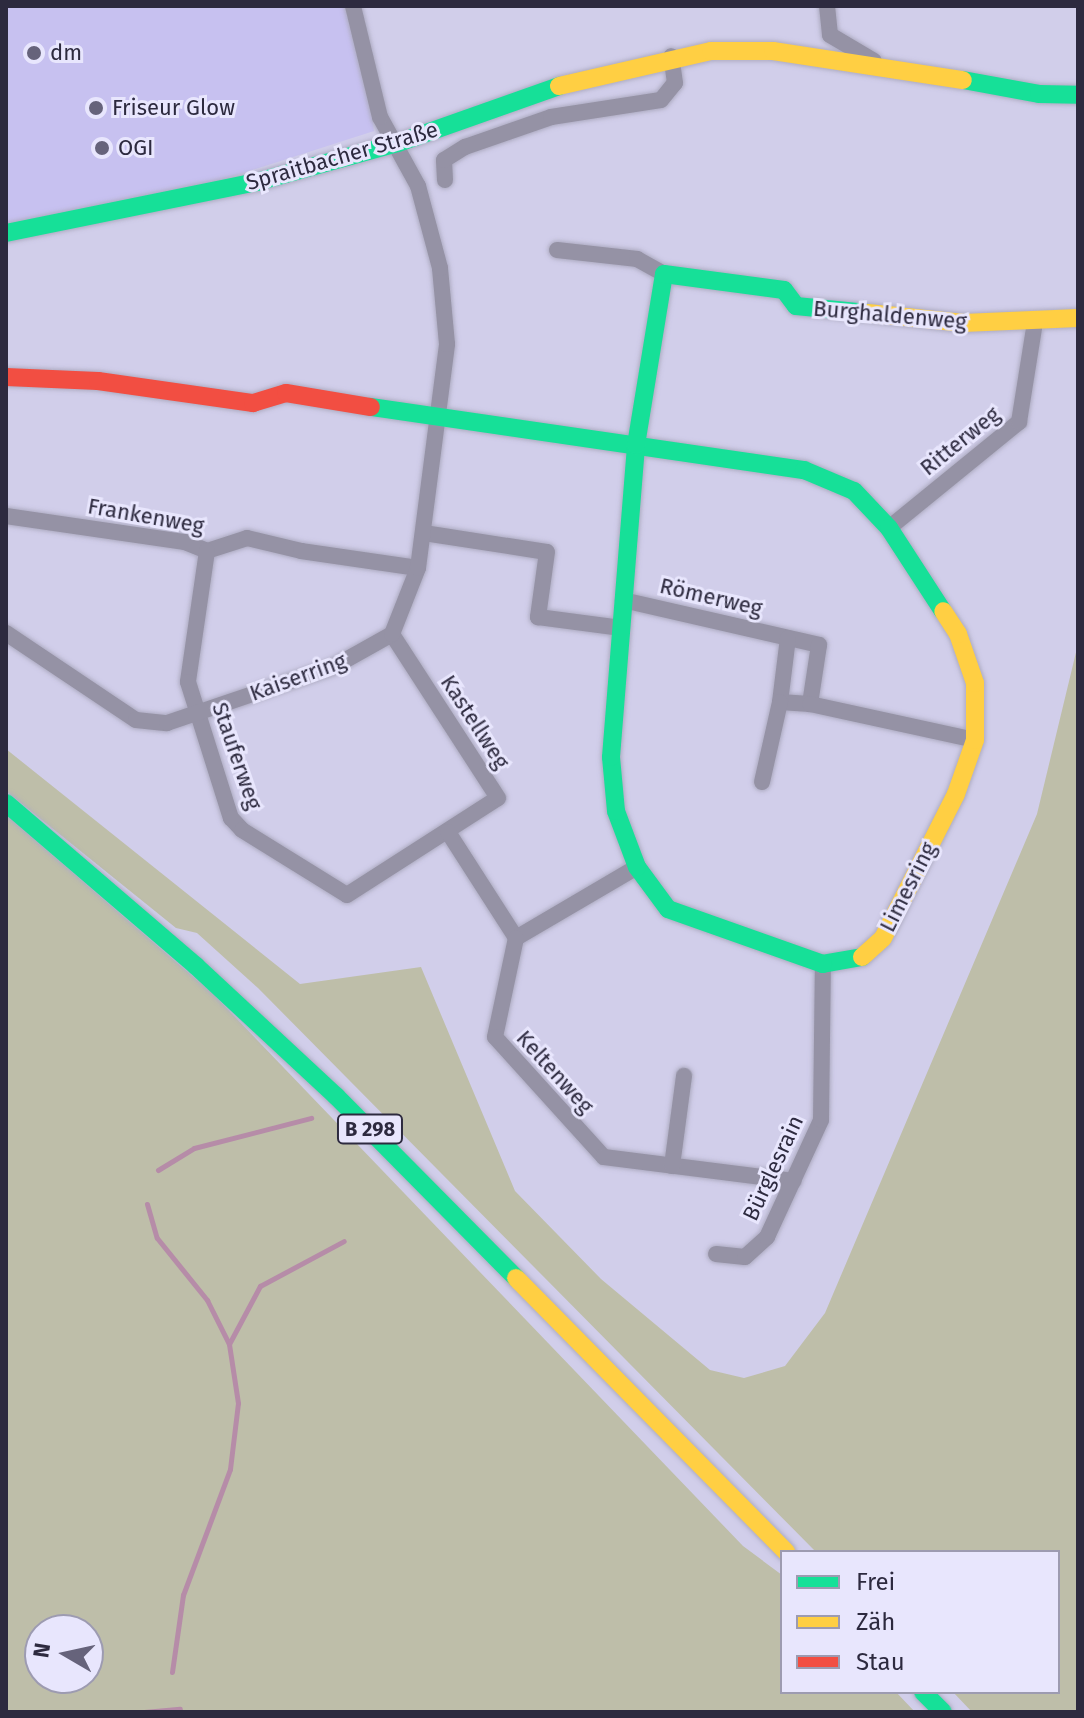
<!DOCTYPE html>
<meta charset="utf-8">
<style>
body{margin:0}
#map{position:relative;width:1084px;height:1718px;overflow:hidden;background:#d1ceea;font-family:"Fira Sans",sans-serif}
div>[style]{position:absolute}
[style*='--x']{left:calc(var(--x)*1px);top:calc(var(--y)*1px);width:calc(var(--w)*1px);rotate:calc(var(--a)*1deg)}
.built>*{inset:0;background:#c7c1f0}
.green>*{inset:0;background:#bebea9}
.stream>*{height:5px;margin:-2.5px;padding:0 2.5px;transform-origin:2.5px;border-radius:2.5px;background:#b68ca8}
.roads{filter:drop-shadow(0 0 2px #aeacc2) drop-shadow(0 0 2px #aeacc2)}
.street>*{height:16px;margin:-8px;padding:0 8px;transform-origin:8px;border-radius:8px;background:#9592a5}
.fast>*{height:18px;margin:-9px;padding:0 9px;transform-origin:9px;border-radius:9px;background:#16e098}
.slow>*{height:18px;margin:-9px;padding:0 9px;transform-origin:9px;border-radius:9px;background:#ffcf43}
.jam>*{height:18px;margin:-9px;padding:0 9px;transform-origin:9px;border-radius:9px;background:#f24e42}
.dots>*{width:22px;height:22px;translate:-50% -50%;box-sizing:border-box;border:4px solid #e8e6fd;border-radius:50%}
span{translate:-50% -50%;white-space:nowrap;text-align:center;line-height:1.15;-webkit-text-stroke:6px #e8e6fd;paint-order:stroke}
.shield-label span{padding:2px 6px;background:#e8e6fd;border:2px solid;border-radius:6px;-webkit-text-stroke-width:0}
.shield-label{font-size:20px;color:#2d2a3f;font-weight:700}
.poi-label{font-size:22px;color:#2d2a3f}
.left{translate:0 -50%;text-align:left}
.street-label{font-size:22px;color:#2d2a3f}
.frame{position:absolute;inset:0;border:8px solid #2d2a3f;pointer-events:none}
.legend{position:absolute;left:780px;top:1550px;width:280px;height:144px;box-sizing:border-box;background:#e8e6fd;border:2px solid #9d9bb1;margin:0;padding:10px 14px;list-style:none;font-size:24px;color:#2d2a3f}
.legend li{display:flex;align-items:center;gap:16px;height:40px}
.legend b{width:40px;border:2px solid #9d9bb1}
.north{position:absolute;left:24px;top:1614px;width:80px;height:80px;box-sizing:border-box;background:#e8e6fd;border:2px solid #9d9bb1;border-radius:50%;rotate:279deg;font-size:22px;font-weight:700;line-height:32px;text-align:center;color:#2d2a3f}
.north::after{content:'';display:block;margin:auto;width:28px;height:36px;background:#66637b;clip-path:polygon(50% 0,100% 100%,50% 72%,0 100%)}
</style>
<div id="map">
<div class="built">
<i style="clip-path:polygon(6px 6px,357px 6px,374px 131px,165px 198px,6px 223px)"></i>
</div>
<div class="green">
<i style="clip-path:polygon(1078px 644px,1078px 1712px,972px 1712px,953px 1692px,1058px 1692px,1058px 1552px,816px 1552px,258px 988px,197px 933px,176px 928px,6px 791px,6px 749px,300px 984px,421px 967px,515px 1191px,601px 1279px,710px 1370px,744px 1378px,785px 1366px,825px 1313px,1037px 814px)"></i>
<i style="clip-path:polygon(evenodd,6px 815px,212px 993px,743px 1546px,782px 1575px,782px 1692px,896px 1692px,915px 1712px,6px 1712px,6px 815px,40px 1630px,88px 1630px,88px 1678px,40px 1678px,40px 1630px)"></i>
</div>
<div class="stream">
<i style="--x:158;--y:1170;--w:42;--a:-31.4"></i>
<i style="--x:194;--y:1148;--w:121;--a:-14.4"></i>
<i style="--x:147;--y:1204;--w:35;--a:74"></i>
<i style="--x:157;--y:1238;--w:80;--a:51.1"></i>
<i style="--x:207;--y:1300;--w:49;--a:63.4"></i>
<i style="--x:172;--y:1672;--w:78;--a:-81.9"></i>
<i style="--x:183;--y:1595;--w:134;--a:-69.5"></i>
<i style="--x:230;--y:1469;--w:66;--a:-83.1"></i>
<i style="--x:238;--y:1403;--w:60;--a:-98.7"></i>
<i style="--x:229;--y:1344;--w:66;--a:-61.9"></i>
<i style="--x:260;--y:1286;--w:95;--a:-28.2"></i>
<i style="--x:144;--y:1712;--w:36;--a:-5"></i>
</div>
<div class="roads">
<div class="street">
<i style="--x:827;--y:6;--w:29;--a:84"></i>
<i style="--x:830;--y:35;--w:51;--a:30.6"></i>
<i style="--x:445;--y:180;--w:20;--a:-93"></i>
<i style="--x:444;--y:160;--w:25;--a:-32"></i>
<i style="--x:465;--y:147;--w:91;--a:-19.2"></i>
<i style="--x:551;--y:117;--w:111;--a:-8.8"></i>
<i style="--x:661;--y:100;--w:22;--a:-51"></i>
<i style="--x:675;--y:83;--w:27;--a:-98"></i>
<i style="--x:557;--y:250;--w:81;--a:6.4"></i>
<i style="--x:637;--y:259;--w:31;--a:29"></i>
<i style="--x:6;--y:516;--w:181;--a:8.3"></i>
<i style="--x:185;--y:542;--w:24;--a:22"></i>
<i style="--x:207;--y:551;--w:42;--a:-18"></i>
<i style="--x:247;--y:538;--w:56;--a:13.5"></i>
<i style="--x:301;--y:551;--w:118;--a:8.3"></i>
<i style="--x:889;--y:528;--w:168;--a:-39.2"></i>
<i style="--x:1019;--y:422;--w:101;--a:-80.9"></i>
<i style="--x:424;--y:533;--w:124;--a:8.8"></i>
<i style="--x:547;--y:552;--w:66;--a:97.9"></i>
<i style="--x:538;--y:617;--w:84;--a:7.5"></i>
<i style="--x:207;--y:551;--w:132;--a:98.3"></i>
<i style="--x:188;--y:682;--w:143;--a:72.5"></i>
<i style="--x:231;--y:818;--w:16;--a:47"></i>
<i style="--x:242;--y:830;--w:123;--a:31.8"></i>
<i style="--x:347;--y:895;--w:179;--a:-32.7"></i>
<i style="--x:498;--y:798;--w:195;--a:-122.9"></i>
<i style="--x:623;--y:600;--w:201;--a:12.9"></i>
<i style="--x:819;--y:645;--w:60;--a:98.7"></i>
<i style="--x:810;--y:704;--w:30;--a:-176"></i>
<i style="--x:780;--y:702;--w:64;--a:-82.9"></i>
<i style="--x:6;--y:633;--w:156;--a:33.8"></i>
<i style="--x:136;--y:720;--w:31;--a:6"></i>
<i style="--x:167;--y:723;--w:177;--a:-18.7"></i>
<i style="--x:335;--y:666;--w:65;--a:-29.3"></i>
<i style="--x:392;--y:634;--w:71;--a:-68.5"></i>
<i style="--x:418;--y:568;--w:226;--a:-82.6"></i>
<i style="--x:447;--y:344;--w:76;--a:-95.3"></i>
<i style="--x:440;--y:268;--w:85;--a:-105"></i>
<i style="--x:418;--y:186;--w:79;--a:-118.8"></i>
<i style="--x:380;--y:117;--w:114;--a:-103.7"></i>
<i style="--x:810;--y:704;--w:169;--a:12.3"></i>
<i style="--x:762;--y:782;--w:82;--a:-77.3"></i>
<i style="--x:448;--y:832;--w:126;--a:57.3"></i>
<i style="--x:637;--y:867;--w:140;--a:149.6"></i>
<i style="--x:516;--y:938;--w:101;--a:102"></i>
<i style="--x:495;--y:1037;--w:162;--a:47.8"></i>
<i style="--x:604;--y:1157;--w:191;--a:7.2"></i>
<i style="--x:672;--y:1166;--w:91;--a:-82.4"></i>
<i style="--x:716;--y:1254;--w:29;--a:6"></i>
<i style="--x:745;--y:1257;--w:30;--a:-42"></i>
<i style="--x:767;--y:1237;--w:129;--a:-65.2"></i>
<i style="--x:821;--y:1120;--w:156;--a:-89.3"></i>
</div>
<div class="fast">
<i style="--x:963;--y:80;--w:77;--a:10.4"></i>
<i style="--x:1039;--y:94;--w:39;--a:1"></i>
<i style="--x:6;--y:233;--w:256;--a:-11.5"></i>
<i style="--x:257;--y:182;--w:146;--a:-15.5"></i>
<i style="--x:398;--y:143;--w:171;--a:-19.5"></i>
<i style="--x:371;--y:407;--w:438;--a:8.3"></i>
<i style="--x:804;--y:470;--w:54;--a:22.8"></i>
<i style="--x:854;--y:491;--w:51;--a:46.6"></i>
<i style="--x:889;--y:528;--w:99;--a:57"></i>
<i style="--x:6;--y:803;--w:250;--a:40.6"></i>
<i style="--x:196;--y:966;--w:191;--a:42.9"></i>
<i style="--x:336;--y:1096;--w:256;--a:45.3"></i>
<i style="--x:862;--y:957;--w:40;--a:170"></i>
<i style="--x:823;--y:964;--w:164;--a:-160.5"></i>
<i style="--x:668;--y:909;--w:52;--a:-126.4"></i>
<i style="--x:637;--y:867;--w:60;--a:-110.6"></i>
<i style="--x:616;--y:811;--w:54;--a:-95.3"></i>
<i style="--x:611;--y:757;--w:313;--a:-85.4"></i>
<i style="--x:636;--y:445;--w:173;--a:-80.7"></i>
<i style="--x:664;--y:274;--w:121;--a:7.6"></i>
<i style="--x:784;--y:290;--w:20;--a:53"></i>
<i style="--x:796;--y:306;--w:72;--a:5.6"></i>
<i style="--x:923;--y:1692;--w:28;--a:45"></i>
</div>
<div class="slow">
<i style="--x:559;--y:86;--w:156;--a:-13"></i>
<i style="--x:711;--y:51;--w:62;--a:0"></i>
<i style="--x:773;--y:51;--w:192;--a:8.7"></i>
<i style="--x:868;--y:313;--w:96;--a:6"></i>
<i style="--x:963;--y:323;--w:115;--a:-2.5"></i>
<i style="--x:862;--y:957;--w:28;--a:-42"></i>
<i style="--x:883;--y:938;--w:161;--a:-63.1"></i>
<i style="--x:956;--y:794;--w:57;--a:-70.6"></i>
<i style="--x:975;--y:740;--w:57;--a:-90"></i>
<i style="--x:975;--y:683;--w:52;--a:-109.1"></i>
<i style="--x:958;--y:634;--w:27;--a:-123"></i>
<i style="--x:516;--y:1278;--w:385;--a:45.4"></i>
</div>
<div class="jam">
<i style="--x:6;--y:377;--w:92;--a:2.5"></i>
<i style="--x:98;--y:381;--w:157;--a:8.1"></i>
<i style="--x:253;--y:403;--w:34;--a:-17"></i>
<i style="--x:286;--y:393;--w:86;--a:9.4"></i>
</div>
</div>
<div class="dots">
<i style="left:34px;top:53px;background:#66637b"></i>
<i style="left:96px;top:108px;background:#66637b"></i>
<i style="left:102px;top:148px;background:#66637b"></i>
</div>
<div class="shield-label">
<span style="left:370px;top:1129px">B 298</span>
</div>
<div class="poi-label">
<span class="left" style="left:50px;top:53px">dm</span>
<span class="left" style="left:112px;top:108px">Friseur Glow</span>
<span class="left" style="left:118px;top:148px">OGI</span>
</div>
<div class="street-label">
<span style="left:342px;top:156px;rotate:-16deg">Spraitbacher Straße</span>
<span style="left:890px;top:315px;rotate:5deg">Burghaldenweg</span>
<span style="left:960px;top:441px;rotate:-39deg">Ritterweg</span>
<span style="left:146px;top:516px;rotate:10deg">Frankenweg</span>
<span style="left:711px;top:597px;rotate:13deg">Römerweg</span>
<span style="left:298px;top:677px;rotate:-20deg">Kaiserring</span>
<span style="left:475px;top:722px;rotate:57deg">Kastellweg</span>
<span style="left:237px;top:756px;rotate:71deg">Stauferweg</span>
<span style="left:908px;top:887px;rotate:-63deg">Limesring</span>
<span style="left:555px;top:1072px;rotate:48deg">Keltenweg</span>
<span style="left:773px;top:1168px;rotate:-65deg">Bürglesrain</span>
</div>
<div class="frame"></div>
<ul class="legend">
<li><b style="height:10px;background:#16e098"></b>Frei</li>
<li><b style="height:10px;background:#ffcf43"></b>Zäh</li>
<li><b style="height:10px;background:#f24e42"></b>Stau</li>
</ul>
<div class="north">N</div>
</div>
